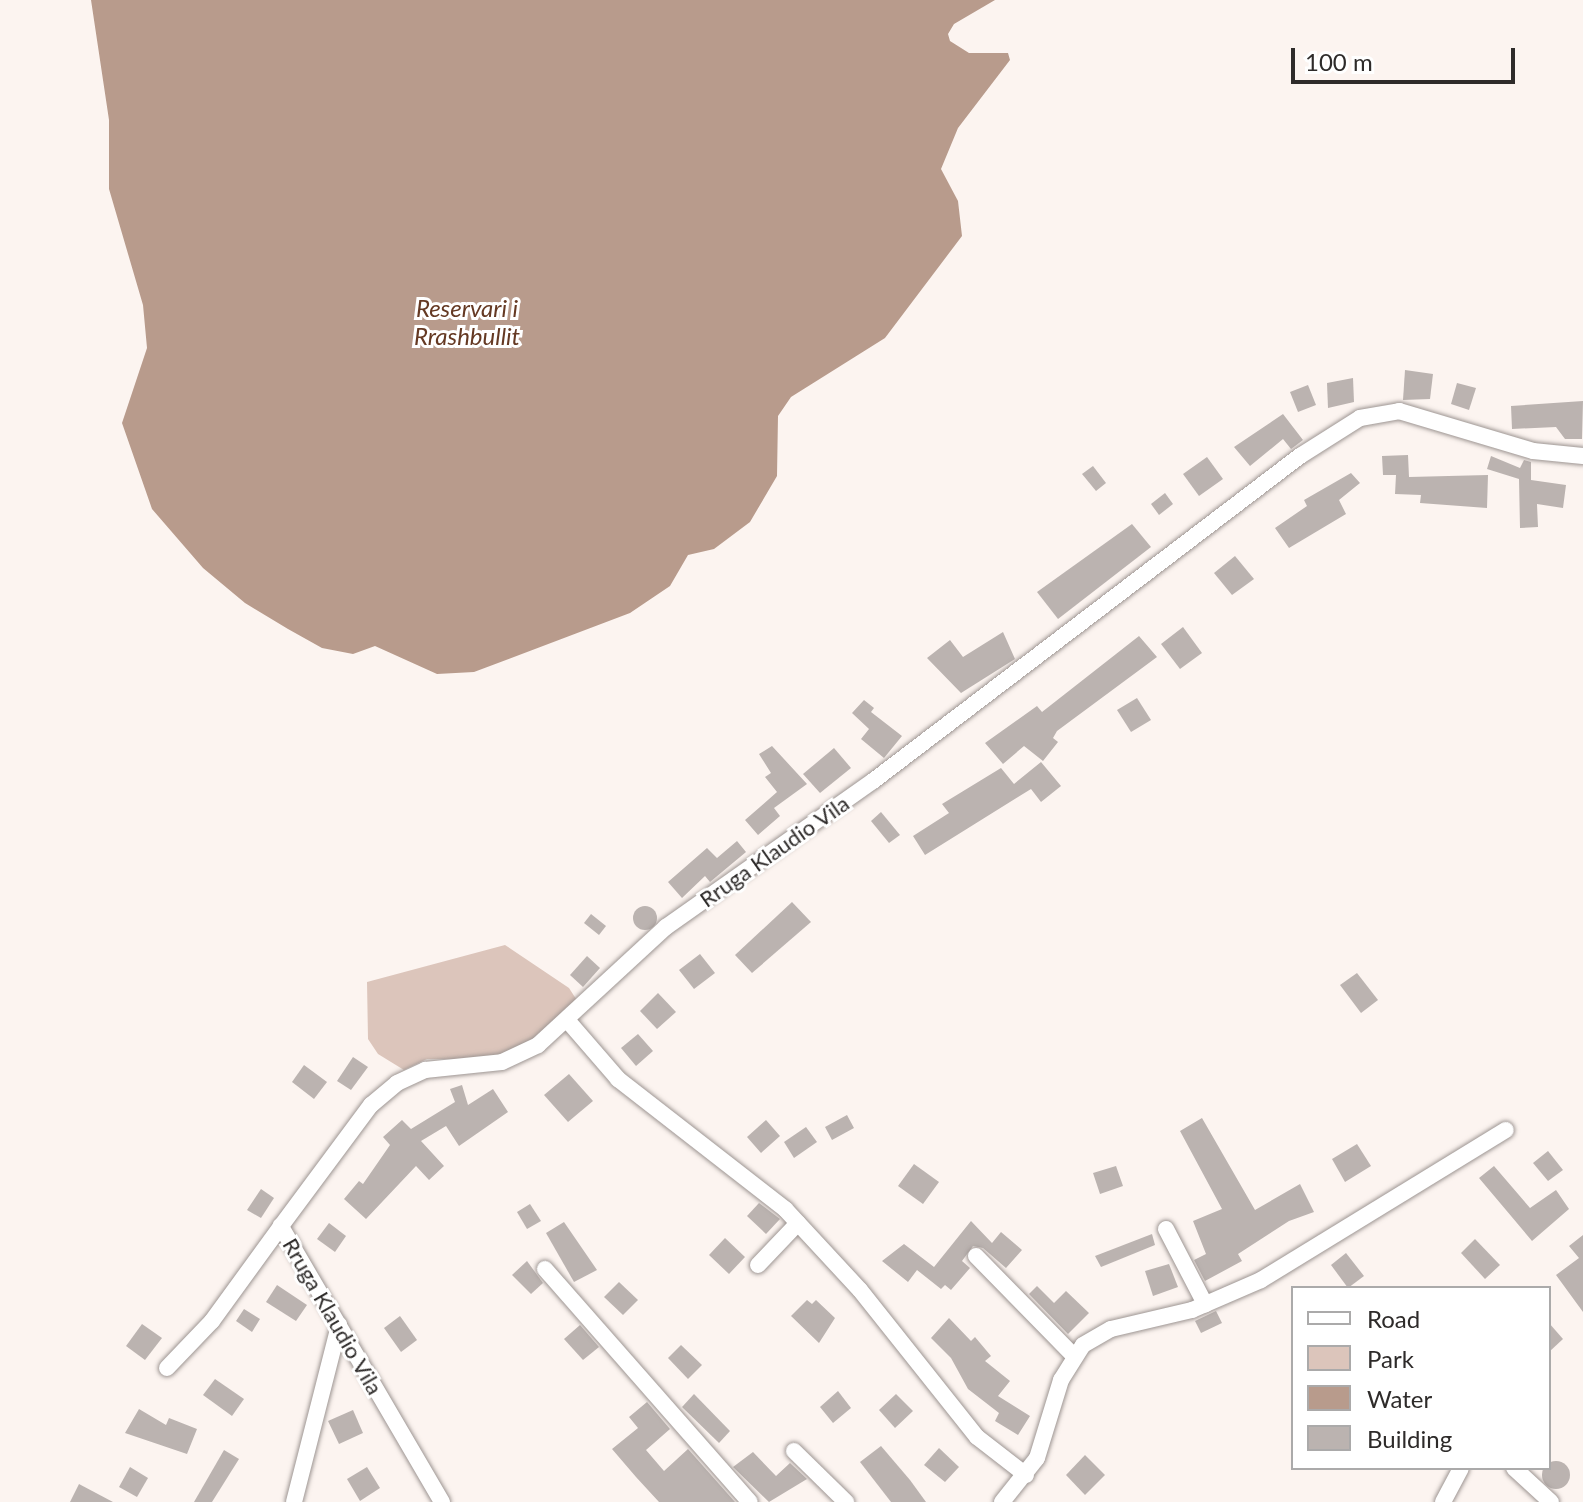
<!DOCTYPE html>
<style>
body{margin:0}
#map{position:relative;width:1583px;height:1502px;overflow:hidden;background:#fcf4f0;font-family:Lato,sans-serif}
div>[style]{position:absolute}
[style*='--x']{left:calc(var(--x)*1px);top:calc(var(--y)*1px);width:calc(var(--w)*1px);rotate:calc(var(--a)*1deg)}
.green>*{inset:0;background:#dcc5bb}
.water>*{inset:0;background:#b89b8c}
.building>*{inset:0;background:#bbb3b0}
.round{border-radius:50%}
.roads{filter:drop-shadow(0 0 2px #9d9592) drop-shadow(0 0 2px #9d9592)}
.minor>*{height:16px;margin:-8px;padding:0 8px;transform-origin:8px;border-radius:8px;background:#fff}
span{translate:-50% -50%;white-space:nowrap;text-align:center;line-height:1.15;-webkit-text-stroke:6px #fff;paint-order:stroke}
.street-label{font-size:22px;color:#2e2b2a}
.water-label{font-size:24px;color:#653923;font-style:italic}
.legend{position:absolute;left:1291px;top:1286px;width:260px;height:184px;box-sizing:border-box;background:#fff;border:2px solid #abaaaa;margin:0;padding:10px 14px;list-style:none;font-size:24px;color:#2e2b2a}
.legend li{display:flex;align-items:center;gap:16px;height:40px}
.legend b{width:40px;border:2px solid #abaaaa}
.scale{position:absolute;left:1291px;top:48px;width:224px;height:36px;box-sizing:border-box;border:4px solid #2e2b2a;border-top:0;padding-left:10px;font-size:24px;line-height:28px;white-space:nowrap;color:#2e2b2a;-webkit-text-stroke:6px #fff;paint-order:stroke}
</style>
<div id="map">
<div class="green">
<i style="clip-path:polygon(505px 945px,569px 988px,578px 1002px,515px 1059px,427px 1059px,404px 1070px,378px 1054px,368px 1039px,367px 982px)"></i>
</div>
<div class="water">
<i style="clip-path:polygon(91px 0,995px 0,954px 24px,948px 34px,950px 41px,969px 53px,1008px 53px,1010px 60px,958px 128px,941px 169px,958px 201px,962px 236px,885px 338px,791px 397px,778px 416px,777px 476px,750px 522px,714px 549px,688px 555px,670px 586px,630px 613px,474px 672px,437px 674px,375px 646px,353px 654px,322px 648px,288px 629px,245px 603px,203px 568px,152px 509px,122px 423px,147px 348px,143px 305px,109px 189px,109px 120px)"></i>
</div>
<div class="building">
<i style="clip-path:polygon(1405px 370px,1433px 374px,1430px 399px,1403px 400px)"></i>
<i style="clip-path:polygon(1353px 378px,1354px 402px,1328px 408px,1327px 383px)"></i>
<i style="clip-path:polygon(1457px 383px,1476px 388px,1469px 410px,1451px 404px)"></i>
<i style="clip-path:polygon(1308px 385px,1316px 405px,1298px 412px,1290px 392px)"></i>
<i style="clip-path:polygon(1583px 401px,1582px 439px,1565px 439px,1556px 427px,1512px 429px,1511px 406px)"></i>
<i style="clip-path:polygon(1283px 414px,1303px 440px,1291px 449px,1283px 439px,1250px 466px,1234px 447px)"></i>
<i style="clip-path:polygon(1408px 455px,1409px 477px,1488px 475px,1487px 508px,1420px 503px,1421px 495px,1395px 494px,1396px 475px,1383px 475px,1382px 456px)"></i>
<i style="clip-path:polygon(1491px 456px,1520px 468px,1524px 460px,1531px 462px,1531px 480px,1566px 485px,1563px 508px,1537px 504px,1538px 527px,1520px 528px,1519px 479px,1487px 469px)"></i>
<i style="clip-path:polygon(1207px 457px,1223px 479px,1199px 496px,1183px 474px)"></i>
<i style="clip-path:polygon(1093px 466px,1106px 483px,1096px 491px,1082px 474px)"></i>
<i style="clip-path:polygon(1351px 473px,1360px 483px,1339px 500px,1346px 514px,1289px 548px,1275px 528px,1307px 506px,1304px 500px)"></i>
<i style="clip-path:polygon(1165px 493px,1173px 504px,1159px 515px,1151px 504px)"></i>
<i style="clip-path:polygon(1132px 524px,1151px 547px,1058px 619px,1037px 592px)"></i>
<i style="clip-path:polygon(1235px 556px,1254px 579px,1232px 595px,1214px 573px)"></i>
<i style="clip-path:polygon(1183px 627px,1202px 653px,1180px 669px,1161px 644px)"></i>
<i style="clip-path:polygon(1003px 632px,1015px 659px,961px 693px,927px 658px,950px 640px,963px 657px)"></i>
<i style="clip-path:polygon(1139px 636px,1157px 657px,1057px 731px,1053px 738px,1058px 742px,1043px 761px,1024px 746px,1003px 764px,985px 743px,1037px 706px,1042px 712px)"></i>
<i style="clip-path:polygon(1137px 698px,1151px 720px,1131px 732px,1117px 710px)"></i>
<i style="clip-path:polygon(864px 700px,874px 708px,871px 712px,902px 736px,884px 758px,861px 739px,869px 729px,852px 713px)"></i>
<i style="clip-path:polygon(772px 746px,807px 784px,774px 808px,780px 816px,758px 835px,745px 820px,777px 792px,765px 777px,771px 773px,759px 754px)"></i>
<i style="clip-path:polygon(834px 748px,851px 768px,820px 793px,803px 774px)"></i>
<i style="clip-path:polygon(1041px 762px,1061px 786px,1041px 802px,1031px 789px,925px 855px,913px 836px,949px 813px,942px 804px,1001px 768px,1014px 784px)"></i>
<i style="clip-path:polygon(881px 812px,900px 835px,889px 843px,871px 821px)"></i>
<i style="clip-path:polygon(737px 841px,746px 852px,710px 882px,705px 876px,682px 898px,668px 882px,707px 848px,717px 858px)"></i>
<i style="clip-path:polygon(792px 902px,811px 922px,752px 973px,735px 955px)"></i>
<i class="round" style="left:633px;top:906px;width:24px;height:24px"></i>
<i style="clip-path:polygon(591px 914px,606px 926px,599px 935px,584px 923px)"></i>
<i style="clip-path:polygon(700px 954px,715px 973px,694px 989px,679px 970px)"></i>
<i style="clip-path:polygon(587px 956px,600px 968px,583px 987px,570px 975px)"></i>
<i style="clip-path:polygon(1357px 973px,1378px 1000px,1361px 1013px,1340px 985px)"></i>
<i style="clip-path:polygon(658px 993px,676px 1012px,657px 1029px,640px 1011px)"></i>
<i style="clip-path:polygon(638px 1034px,653px 1051px,636px 1066px,621px 1048px)"></i>
<i style="clip-path:polygon(353px 1057px,368px 1067px,351px 1090px,337px 1081px)"></i>
<i style="clip-path:polygon(304px 1065px,327px 1082px,314px 1099px,292px 1082px)"></i>
<i style="clip-path:polygon(569px 1074px,593px 1101px,568px 1122px,544px 1095px)"></i>
<i style="clip-path:polygon(462px 1085px,468px 1105px,493px 1089px,508px 1112px,459px 1146px,446px 1126px,421px 1141px,444px 1166px,429px 1180px,416px 1166px,366px 1219px,344px 1199px,359px 1181px,363px 1184px,390px 1145px,383px 1137px,402px 1120px,411px 1129px,455px 1102px,450px 1089px)"></i>
<i style="clip-path:polygon(847px 1115px,854px 1128px,832px 1140px,825px 1127px)"></i>
<i style="clip-path:polygon(1202px 1118px,1255px 1210px,1300px 1184px,1314px 1212px,1289px 1221px,1238px 1254px,1242px 1261px,1205px 1281px,1194px 1260px,1206px 1254px,1193px 1221px,1222px 1209px,1180px 1131px)"></i>
<i style="clip-path:polygon(766px 1120px,780px 1136px,761px 1153px,747px 1137px)"></i>
<i style="clip-path:polygon(806px 1127px,817px 1142px,794px 1158px,784px 1142px)"></i>
<i style="clip-path:polygon(1357px 1144px,1371px 1166px,1345px 1182px,1332px 1159px)"></i>
<i style="clip-path:polygon(1548px 1151px,1563px 1170px,1548px 1181px,1533px 1163px)"></i>
<i style="clip-path:polygon(914px 1164px,939px 1182px,923px 1204px,898px 1186px)"></i>
<i style="clip-path:polygon(1116px 1166px,1123px 1186px,1100px 1194px,1093px 1173px)"></i>
<i style="clip-path:polygon(1494px 1166px,1530px 1208px,1556px 1190px,1569px 1209px,1532px 1241px,1479px 1178px)"></i>
<i style="clip-path:polygon(261px 1189px,274px 1198px,261px 1218px,247px 1210px)"></i>
<i style="clip-path:polygon(759px 1203px,780px 1219px,766px 1234px,747px 1216px)"></i>
<i style="clip-path:polygon(530px 1204px,541px 1221px,527px 1229px,517px 1212px)"></i>
<i style="clip-path:polygon(971px 1221px,992px 1243px,1001px 1232px,1022px 1250px,1006px 1268px,983px 1248px,973px 1246px,962px 1261px,970px 1268px,951px 1290px,945px 1285px,941px 1289px,917px 1270px,908px 1282px,882px 1261px,904px 1244px,934px 1267px)"></i>
<i style="clip-path:polygon(564px 1222px,597px 1270px,574px 1282px,546px 1233px)"></i>
<i style="clip-path:polygon(329px 1223px,346px 1236px,335px 1252px,317px 1239px)"></i>
<i style="clip-path:polygon(1152px 1234px,1155px 1245px,1101px 1267px,1095px 1256px)"></i>
<i style="clip-path:polygon(1583px 1235px,1583px 1312px,1556px 1275px,1579px 1258px,1569px 1246px)"></i>
<i style="clip-path:polygon(725px 1238px,745px 1257px,729px 1274px,709px 1255px)"></i>
<i style="clip-path:polygon(1475px 1239px,1500px 1265px,1485px 1279px,1461px 1253px)"></i>
<i style="clip-path:polygon(1346px 1253px,1364px 1276px,1348px 1288px,1331px 1265px)"></i>
<i style="clip-path:polygon(527px 1261px,543px 1283px,531px 1294px,512px 1275px)"></i>
<i style="clip-path:polygon(1169px 1264px,1178px 1287px,1153px 1296px,1145px 1271px)"></i>
<i style="clip-path:polygon(619px 1282px,638px 1300px,623px 1315px,604px 1297px)"></i>
<i style="clip-path:polygon(277px 1285px,307px 1305px,296px 1321px,266px 1302px)"></i>
<i style="clip-path:polygon(1037px 1286px,1054px 1303px,1066px 1291px,1089px 1313px,1068px 1334px,1029px 1294px)"></i>
<i style="clip-path:polygon(807px 1300px,812px 1304px,816px 1300px,835px 1318px,819px 1343px,791px 1316px)"></i>
<i style="clip-path:polygon(244px 1309px,260px 1319px,252px 1332px,236px 1321px)"></i>
<i style="clip-path:polygon(1216px 1311px,1222px 1323px,1201px 1333px,1195px 1321px)"></i>
<i style="clip-path:polygon(400px 1316px,417px 1340px,401px 1352px,384px 1328px)"></i>
<i style="clip-path:polygon(949px 1318px,971px 1341px,975px 1337px,991px 1356px,985px 1361px,1010px 1381px,998px 1396px,1030px 1416px,1018px 1435px,995px 1421px,999px 1413px,968px 1389px,951px 1358px,931px 1338px)"></i>
<i style="clip-path:polygon(1549px 1323px,1563px 1339px,1549px 1352px)"></i>
<i style="clip-path:polygon(142px 1324px,162px 1338px,145px 1360px,126px 1346px)"></i>
<i style="clip-path:polygon(580px 1325px,599px 1347px,583px 1360px,564px 1339px)"></i>
<i style="clip-path:polygon(681px 1345px,702px 1365px,688px 1379px,668px 1358px)"></i>
<i style="clip-path:polygon(215px 1379px,244px 1399px,232px 1416px,203px 1395px)"></i>
<i style="clip-path:polygon(838px 1391px,851px 1408px,833px 1423px,820px 1407px)"></i>
<i style="clip-path:polygon(694px 1394px,730px 1431px,719px 1443px,682px 1407px)"></i>
<i style="clip-path:polygon(896px 1394px,913px 1411px,895px 1428px,879px 1410px)"></i>
<i style="clip-path:polygon(647px 1402px,670px 1429px,646px 1450px,664px 1471px,688px 1449px,735px 1502px,659px 1502px,636px 1477px,612px 1449px,638px 1428px,629px 1417px)"></i>
<i style="clip-path:polygon(139px 1409px,166px 1425px,169px 1418px,197px 1429px,187px 1454px,125px 1433px)"></i>
<i style="clip-path:polygon(353px 1410px,363px 1433px,339px 1444px,328px 1421px)"></i>
<i style="clip-path:polygon(881px 1446px,910px 1480px,926px 1502px,891px 1502px,860px 1462px)"></i>
<i style="clip-path:polygon(939px 1448px,959px 1467px,945px 1482px,924px 1465px)"></i>
<i style="clip-path:polygon(224px 1450px,239px 1459px,212px 1502px,194px 1502px)"></i>
<i style="clip-path:polygon(753px 1452px,776px 1476px,790px 1463px,807px 1479px,769px 1502px,733px 1467px)"></i>
<i style="clip-path:polygon(1085px 1455px,1105px 1475px,1085px 1495px,1066px 1475px)"></i>
<i class="round" style="left:1542px;top:1461px;width:28px;height:28px"></i>
<i style="clip-path:polygon(130px 1467px,148px 1478px,137px 1497px,119px 1487px)"></i>
<i style="clip-path:polygon(367px 1467px,380px 1488px,360px 1501px,347px 1479px)"></i>
<i style="clip-path:polygon(79px 1484px,113px 1502px,70px 1502px)"></i>
</div>
<div class="roads">
<div class="minor">
<i style="--x:568;--y:1021;--w:77;--a:49.2"></i>
<i style="--x:618;--y:1079;--w:212;--a:37.9"></i>
<i style="--x:785;--y:1209;--w:110;--a:47.2"></i>
<i style="--x:860;--y:1290;--w:188;--a:51.5"></i>
<i style="--x:977;--y:1437;--w:62;--a:37.8"></i>
<i style="--x:1166;--y:1229;--w:85;--a:62.5"></i>
<i style="--x:976;--y:1256;--w:141;--a:45.6"></i>
<i style="--x:758;--y:1265;--w:58;--a:-46.4"></i>
<i style="--x:545;--y:1269;--w:310;--a:48.7"></i>
<i style="--x:167;--y:1368;--w:65;--a:-46.2"></i>
<i style="--x:212;--y:1321;--w:117;--a:-54"></i>
<i style="--x:794;--y:1451;--w:73;--a:44.4"></i>
<i style="--x:1514;--y:1468;--w:50;--a:42.6"></i>
<i style="--x:294;--y:1502;--w:183;--a:-75.7"></i>
<i style="--x:442;--y:1502;--w:320;--a:-120.3"></i>
<i style="--x:281;--y:1226;--w:151;--a:-53.4"></i>
<i style="--x:371;--y:1105;--w:34;--a:-40"></i>
<i style="--x:397;--y:1083;--w:31;--a:-25"></i>
<i style="--x:425;--y:1070;--w:77;--a:-5.9"></i>
<i style="--x:502;--y:1062;--w:40;--a:-25"></i>
<i style="--x:538;--y:1045;--w:174;--a:-42.7"></i>
<i style="--x:666;--y:927;--w:253;--a:-35.2"></i>
<i style="--x:873;--y:781;--w:537;--a:-37.28"></i>
<i style="--x:1300;--y:456;--w:71;--a:-32.3"></i>
<i style="--x:1360;--y:418;--w:40;--a:-10"></i>
<i style="--x:1399;--y:411;--w:140;--a:16.6"></i>
<i style="--x:1533;--y:451;--w:50;--a:5.7"></i>
<i style="--x:1002;--y:1502;--w:56;--a:-51.5"></i>
<i style="--x:1037;--y:1458;--w:82;--a:-72.9"></i>
<i style="--x:1061;--y:1380;--w:41;--a:-57.8"></i>
<i style="--x:1083;--y:1345;--w:32;--a:-30"></i>
<i style="--x:1111;--y:1329;--w:83;--a:-13.2"></i>
<i style="--x:1192;--y:1310;--w:75;--a:-23.5"></i>
<i style="--x:1261;--y:1280;--w:287;--a:-31.5"></i>
<i style="--x:1443;--y:1502;--w:38;--a:-62"></i>
</div>
</div>
<div class="street-label">
<span style="left:774px;top:851px;rotate:-35deg">Rruga Klaudio Vila</span>
<span style="left:333px;top:1316px;rotate:60deg">Rruga Klaudio Vila</span>
</div>
<div class="water-label">
<span style="left:467px;top:322px">Reservari i<br>Rrashbullit</span>
</div>
<ul class="legend">
<li><b style="height:10px;background:#fff"></b>Road</li>
<li><b style="height:22px;background:#dcc5bb"></b>Park</li>
<li><b style="height:22px;background:#b89b8c"></b>Water</li>
<li><b style="height:22px;background:#bbb3b0"></b>Building</li>
</ul>
<div class="scale">100 m</div>
</div>
